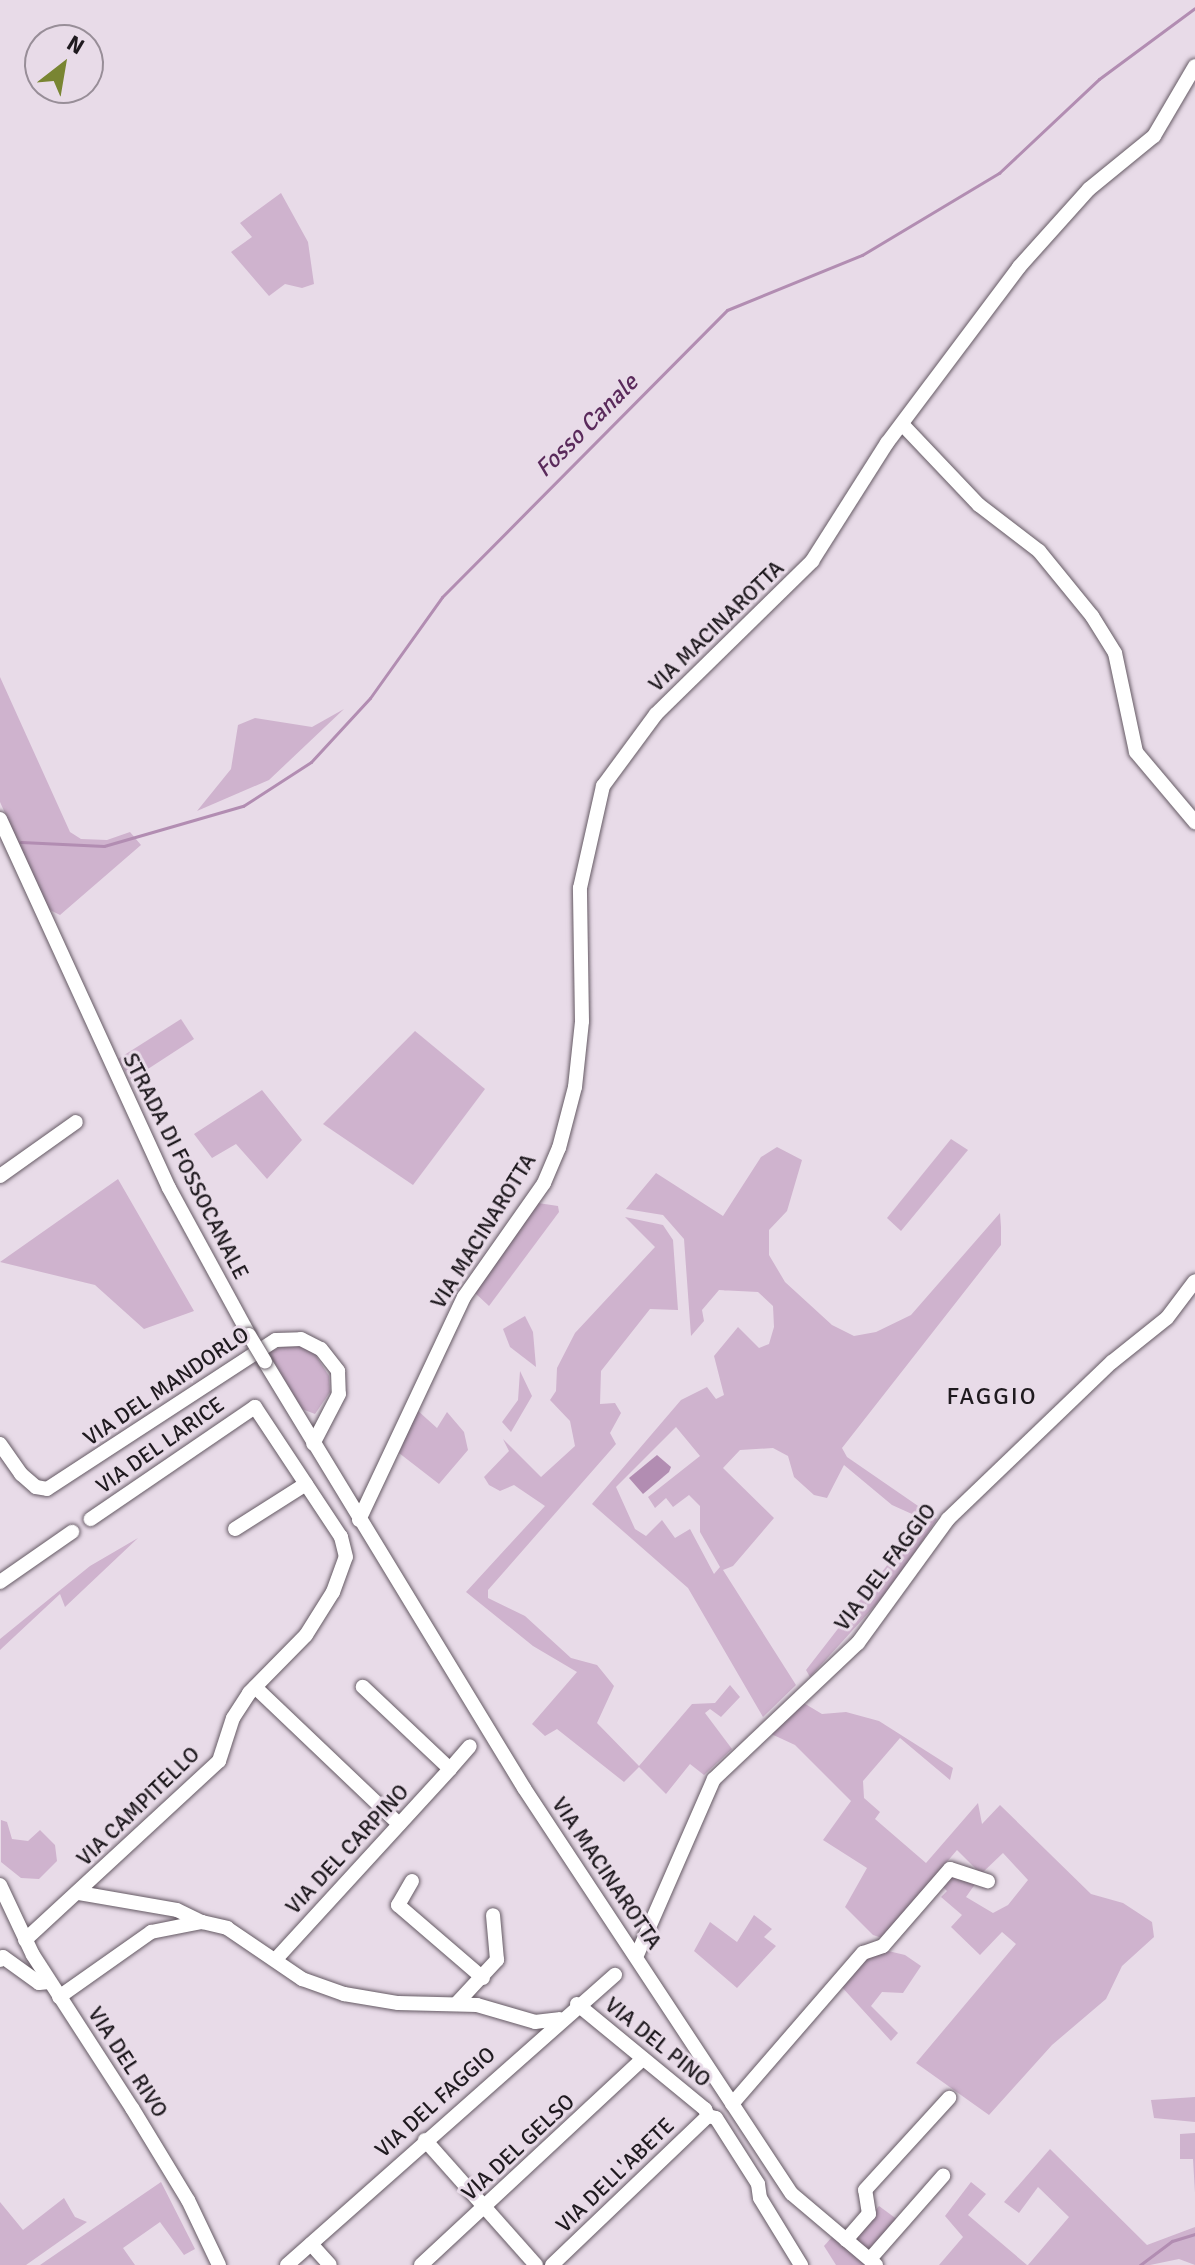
<!DOCTYPE html>
<style>
body{margin:0}
#map{position:relative;width:1195px;height:2265px;overflow:hidden;background:#e8dbe8;font-family:Signika,sans-serif}
div>[style]{position:absolute}
[style*='--x']{left:calc(var(--x)*1px);top:calc(var(--y)*1px);width:calc(var(--w)*1px);rotate:calc(var(--a)*1deg)}
.green>*{inset:0;background:#cfb3ce}
.water>*{inset:0;background:#b28db2}
.stream>*{height:3px;margin:-1.5px;padding:0 1.5px;transform-origin:1.5px;border-radius:1.5px;background:#b28db2}
.roads{filter:drop-shadow(0 0 2px #655a64) drop-shadow(0 0 2px #655a64)}
.minor>*{height:14px;margin:-7px;padding:0 7px;transform-origin:7px;border-radius:7px;background:#fff}
.bridges{filter:drop-shadow(0 0 2px #655a64) drop-shadow(0 0 2px #655a64)}
.minor-bridge>*{height:14px;margin:-7px;padding:0 7px;transform-origin:7px;border-radius:7px;background:#fff}
span{translate:-50% -50%;white-space:nowrap;text-align:center;line-height:1.15;-webkit-text-stroke:6px #e8dbe8;paint-order:stroke}
.street-label{font-size:22px;color:#1f1a1f}
.water-label{font-size:24px;color:#5a2a5b;font-style:italic}
.neighbourhood-label{font-size:24px;color:#1f1a1f;letter-spacing:2px}
.north{position:absolute;left:24px;top:24px;width:80px;height:80px;box-sizing:border-box;background:#e8dbe8;border:2px solid #988e98;border-radius:50%;rotate:31deg;font-size:22px;font-weight:700;line-height:32px;text-align:center;color:#1f1a1f}
.north::after{content:'';display:block;margin:auto;width:28px;height:36px;background:#798532;clip-path:polygon(50% 0,100% 100%,50% 72%,0 100%)}
</style>
<div id="map">
<div class="green">
<i style="clip-path:polygon(281px 193px,308px 242px,314px 284px,302px 288px,285px 284px,269px 296px,231px 252px,252px 237px,240px 223px)"></i>
<i style="clip-path:polygon(0 677px,70px 832px,81px 839px,107px 840px,130px 832px,141px 845px,60px 915px,48px 909px,0 802px)"></i>
<i style="clip-path:polygon(344px 709px,269px 780px,197px 811px,231px 769px,238px 725px,255px 718px,312px 727px)"></i>
<i style="clip-path:polygon(181px 1019px,194px 1039px,131px 1080px,118px 1059px)"></i>
<i style="clip-path:polygon(415px 1031px,485px 1089px,413px 1185px,323px 1124px)"></i>
<i style="clip-path:polygon(262px 1090px,302px 1140px,267px 1179px,236px 1144px,212px 1158px,194px 1134px)"></i>
<i style="clip-path:polygon(951px 1139px,968px 1150px,901px 1231px,887px 1218px)"></i>
<i style="clip-path:polygon(evenodd,777px 1147px,802px 1160px,787px 1211px,769px 1230px,769px 1255px,785px 1282px,832px 1325px,854px 1336px,876px 1332px,911px 1315px,1000px 1213px,1001px 1227px,1001px 1245px,842px 1448px,847px 1457px,937px 1519px,892px 1587px,810px 1677px,806px 1670px,923px 1519px,892px 1505px,844px 1465px,827px 1498px,814px 1495px,794px 1477px,788px 1456px,773px 1448px,740px 1450px,723px 1468px,774px 1518px,733px 1566px,723px 1570px,796px 1685px,763px 1717px,688px 1588px,592px 1504px,681px 1400px,707px 1387px,716px 1399px,724px 1395px,714px 1356px,738px 1327px,759px 1348px,769px 1344px,774px 1327px,773px 1306px,758px 1292px,719px 1290px,702px 1310px,704px 1321px,691px 1336px,684px 1239px,663px 1215px,626px 1209px,656px 1173px,723px 1216px,761px 1157px,777px 1147px,676px 1427px,700px 1456px,648px 1497px,655px 1508px,666px 1498px,673px 1507px,689px 1495px,700px 1506px,700px 1532px,720px 1567px,714px 1574px,690px 1529px,675px 1538px,662px 1520px,646px 1536px,635px 1529px,616px 1487px,676px 1427px)"></i>
<i style="clip-path:polygon(118px 1179px,194px 1311px,144px 1329px,95px 1285px,0 1262px)"></i>
<i style="clip-path:polygon(538px 1203px,558px 1206px,559px 1212px,489px 1306px,474px 1292px)"></i>
<i style="clip-path:polygon(625px 1217px,663px 1225px,673px 1240px,678px 1310px,650px 1309px,601px 1371px,600px 1404px,615px 1403px,621px 1413px,610px 1433px,616px 1444px,488px 1590px,488px 1598px,525px 1616px,571px 1658px,597px 1665px,614px 1686px,597px 1723px,639px 1766px,692px 1704px,715px 1703px,730px 1685px,740px 1697px,721px 1717px,710px 1709px,705px 1713px,732px 1749px,704px 1775px,690px 1764px,666px 1794px,639px 1767px,624px 1782px,557px 1729px,545px 1736px,532px 1724px,577px 1672px,533px 1646px,466px 1592px,545px 1506px,514px 1485px,500px 1491px,489px 1485px,484px 1477px,509px 1451px,503px 1439px,541px 1477px,575px 1446px,570px 1421px,550px 1400px,556px 1391px,557px 1368px,575px 1333px,655px 1247px)"></i>
<i style="clip-path:polygon(525px 1316px,533px 1332px,536px 1367px,510px 1347px,503px 1329px)"></i>
<i style="clip-path:polygon(294px 1343px,313px 1351px,329px 1376px,330px 1392px,315px 1414px,302px 1409px,268px 1352px)"></i>
<i style="clip-path:polygon(520px 1371px,532px 1396px,511px 1432px,502px 1422px,518px 1400px)"></i>
<i style="clip-path:polygon(417px 1410px,437px 1428px,447px 1412px,464px 1432px,468px 1450px,439px 1484px,399px 1453px)"></i>
<i style="clip-path:polygon(138px 1538px,65px 1607px,60px 1594px,0 1650px,0 1639px,43px 1604px,90px 1566px)"></i>
<i style="clip-path:polygon(802px 1702px,822px 1714px,846px 1712px,879px 1721px,953px 1768px,950px 1780px,900px 1738px,863px 1781px,864px 1798px,880px 1812px,875px 1819px,926px 1863px,978px 1803px,982px 1824px,1000px 1805px,1091px 1894px,1123px 1903px,1152px 1922px,1154px 1937px,1122px 1966px,1106px 1999px,1052px 2045px,989px 2115px,916px 2063px,1016px 1944px,1002px 1932px,980px 1955px,951px 1927px,962px 1915px,941px 1897px,947px 1891px,942px 1886px,953px 1874px,978px 1880px,966px 1897px,993px 1913px,1008px 1905px,1028px 1880px,1003px 1853px,981px 1874px,957px 1850px,882px 1938px,873px 1935px,845px 1907px,867px 1868px,823px 1840px,851px 1801px,795px 1745px,767px 1732px)"></i>
<i style="clip-path:polygon(1px 1820px,7px 1822px,12px 1839px,28px 1841px,40px 1830px,55px 1845px,57px 1861px,39px 1879px,21px 1878px,1px 1862px)"></i>
<i style="clip-path:polygon(754px 1915px,772px 1929px,764px 1937px,776px 1946px,737px 1988px,694px 1951px,710px 1922px,737px 1942px)"></i>
<i style="clip-path:polygon(884px 1950px,905px 1955px,921px 1966px,903px 1993px,882px 1992px,871px 2006px,898px 2033px,891px 2041px,840px 1985px,866px 1956px)"></i>
<i style="clip-path:polygon(1195px 2097px,1195px 2122px,1154px 2118px,1151px 2100px)"></i>
<i style="clip-path:polygon(1195px 2133px,1195px 2193px,1193px 2159px,1180px 2159px,1180px 2134px)"></i>
<i style="clip-path:polygon(1050px 2149px,1147px 2245px,1195px 2227px,1195px 2265px,1179px 2259px,1150px 2265px,1028px 2265px,1069px 2217px,1038px 2187px,1019px 2213px,1004px 2202px)"></i>
<i style="clip-path:polygon(161px 2182px,195px 2249px,184px 2255px,160px 2222px,123px 2248px,135px 2265px,40px 2265px)"></i>
<i style="clip-path:polygon(971px 2182px,986px 2194px,968px 2215px,1027px 2265px,939px 2265px,963px 2237px,945px 2216px)"></i>
<i style="clip-path:polygon(64px 2198px,75px 2217px,87px 2222px,26px 2265px,0 2265px,0 2202px,23px 2230px)"></i>
<i style="clip-path:polygon(879px 2206px,898px 2220px,870px 2252px,854px 2237px)"></i>
<i style="clip-path:polygon(832px 2237px,866px 2265px,836px 2265px,824px 2246px)"></i>
</div>
<div class="water">
<i style="clip-path:polygon(657px 1455px,671px 1467px,669px 1472px,643px 1494px,629px 1478px)"></i>
</div>
<div class="stream">
<i style="--x:21;--y:842;--w:83;--a:2.8"></i>
<i style="--x:104;--y:846;--w:145;--a:-16.1"></i>
<i style="--x:243;--y:806;--w:81;--a:-32.9"></i>
<i style="--x:311;--y:762;--w:87;--a:-47.3"></i>
<i style="--x:370;--y:698;--w:124;--a:-54.5"></i>
<i style="--x:442;--y:597;--w:404;--a:-45.2"></i>
<i style="--x:727;--y:310;--w:146;--a:-22.2"></i>
<i style="--x:862;--y:255;--w:160;--a:-30.9"></i>
<i style="--x:999;--y:173;--w:137;--a:-43.2"></i>
<i style="--x:1099;--y:79;--w:119;--a:-36.5"></i>
<i style="--x:1140;--y:2265;--w:40;--a:-37"></i>
<i style="--x:1172;--y:2241;--w:24;--a:-17"></i>
</div>
<div class="roads">
<div class="minor">
<i style="--x:902;--y:424;--w:112;--a:46.5"></i>
<i style="--x:979;--y:505;--w:76;--a:37.5"></i>
<i style="--x:1039;--y:551;--w:84;--a:50.8"></i>
<i style="--x:1092;--y:616;--w:44;--a:58.1"></i>
<i style="--x:1115;--y:653;--w:101;--a:78"></i>
<i style="--x:1136;--y:752;--w:92;--a:49.9"></i>
<i style="--x:0;--y:819;--w:406;--a:65.4"></i>
<i style="--x:169;--y:1188;--w:167;--a:61.4"></i>
<i style="--x:0;--y:1176;--w:93;--a:-35.4"></i>
<i style="--x:265;--y:1362;--w:499;--a:58.7"></i>
<i style="--x:524;--y:1788;--w:486;--a:56.6"></i>
<i style="--x:792;--y:2194;--w:110;--a:40.2"></i>
<i style="--x:0;--y:1444;--w:37;--a:55"></i>
<i style="--x:21;--y:1474;--w:20;--a:41"></i>
<i style="--x:36;--y:1487;--w:11;--a:10"></i>
<i style="--x:47;--y:1489;--w:273;--a:-33.1"></i>
<i style="--x:276;--y:1340;--w:25;--a:-2"></i>
<i style="--x:301;--y:1339;--w:22;--a:27"></i>
<i style="--x:321;--y:1349;--w:28;--a:52"></i>
<i style="--x:338;--y:1371;--w:23;--a:88"></i>
<i style="--x:339;--y:1394;--w:56;--a:117.5"></i>
<i style="--x:359;--y:1520;--w:246;--a:-64.8"></i>
<i style="--x:464;--y:1297;--w:139;--a:-54.9"></i>
<i style="--x:544;--y:1183;--w:38;--a:-67"></i>
<i style="--x:559;--y:1148;--w:63;--a:-75.3"></i>
<i style="--x:575;--y:1087;--w:66;--a:-83.9"></i>
<i style="--x:582;--y:1021;--w:133;--a:-90.9"></i>
<i style="--x:580;--y:888;--w:105;--a:-77.3"></i>
<i style="--x:603;--y:786;--w:89;--a:-53.6"></i>
<i style="--x:656;--y:714;--w:219;--a:-44.4"></i>
<i style="--x:812;--y:561;--w:140;--a:-57.6"></i>
<i style="--x:887;--y:443;--w:220;--a:-53.1"></i>
<i style="--x:1019;--y:267;--w:105;--a:-48.1"></i>
<i style="--x:1089;--y:189;--w:84;--a:-39.2"></i>
<i style="--x:1154;--y:136;--w:81;--a:-59.6"></i>
<i style="--x:235;--y:1529;--w:84;--a:-32.4"></i>
<i style="--x:0;--y:1582;--w:88;--a:-34.8"></i>
<i style="--x:255;--y:1687;--w:199;--a:43.6"></i>
<i style="--x:450;--y:1769;--w:30;--a:-49"></i>
<i style="--x:412;--y:1881;--w:28;--a:120"></i>
<i style="--x:398;--y:1905;--w:112;--a:40.7"></i>
<i style="--x:0;--y:1885;--w:77;--a:64.8"></i>
<i style="--x:33;--y:1955;--w:182;--a:57.1"></i>
<i style="--x:132;--y:2108;--w:108;--a:58.7"></i>
<i style="--x:188;--y:2200;--w:72;--a:64.5"></i>
<i style="--x:79;--y:1893;--w:99;--a:9.8"></i>
<i style="--x:177;--y:1910;--w:28;--a:26"></i>
<i style="--x:25;--y:1940;--w:264;--a:-42.7"></i>
<i style="--x:219;--y:1761;--w:45;--a:-72"></i>
<i style="--x:233;--y:1718;--w:30;--a:-57"></i>
<i style="--x:249;--y:1693;--w:81;--a:-45.5"></i>
<i style="--x:306;--y:1635;--w:51;--a:-57.9"></i>
<i style="--x:333;--y:1592;--w:37;--a:-70"></i>
<i style="--x:346;--y:1557;--w:21;--a:-104"></i>
<i style="--x:341;--y:1537;--w:156;--a:-123.5"></i>
<i style="--x:255;--y:1407;--w:199;--a:145.7"></i>
<i style="--x:637;--y:1955;--w:192;--a:-66.4"></i>
<i style="--x:714;--y:1779;--w:198;--a:-43.4"></i>
<i style="--x:858;--y:1643;--w:153;--a:-54"></i>
<i style="--x:948;--y:1519;--w:227;--a:-43.8"></i>
<i style="--x:1112;--y:1362;--w:70;--a:-38.7"></i>
<i style="--x:1167;--y:1318;--w:46;--a:-52.9"></i>
<i style="--x:276;--y:1959;--w:258;--a:-47.5"></i>
<i style="--x:450;--y:1769;--w:120;--a:-136.7"></i>
<i style="--x:0;--y:1960;--w:4;--a:-45"></i>
<i style="--x:3;--y:1957;--w:44;--a:35.8"></i>
<i style="--x:39;--y:1983;--w:10;--a:-6"></i>
<i style="--x:59;--y:1997;--w:113;--a:-35.2"></i>
<i style="--x:151;--y:1932;--w:52;--a:-11.1"></i>
<i style="--x:202;--y:1922;--w:26;--a:13"></i>
<i style="--x:227;--y:1928;--w:91;--a:34.2"></i>
<i style="--x:302;--y:1979;--w:45;--a:19.7"></i>
<i style="--x:344;--y:1994;--w:55;--a:9.5"></i>
<i style="--x:398;--y:2003;--w:79;--a:1.5"></i>
<i style="--x:477;--y:2005;--w:60;--a:16.3"></i>
<i style="--x:535;--y:2022;--w:24;--a:-7"></i>
<i style="--x:457;--y:2003;--w:59;--a:-47.1"></i>
<i style="--x:497;--y:1960;--w:45;--a:-95.1"></i>
<i style="--x:577;--y:2004;--w:166;--a:39.4"></i>
<i style="--x:705;--y:2109;--w:8;--a:67"></i>
<i style="--x:732;--y:2104;--w:200;--a:-49.1"></i>
<i style="--x:863;--y:1953;--w:21;--a:-19"></i>
<i style="--x:883;--y:1946;--w:102;--a:-49"></i>
<i style="--x:950;--y:1869;--w:40;--a:18"></i>
<i style="--x:708;--y:2116;--w:8;--a:14"></i>
<i style="--x:716;--y:2118;--w:78;--a:57.5"></i>
<i style="--x:758;--y:2184;--w:14;--a:82"></i>
<i style="--x:760;--y:2198;--w:79;--a:58.5"></i>
<i style="--x:425;--y:2140;--w:167;--a:48.4"></i>
<i style="--x:846;--y:2240;--w:35;--a:-49"></i>
<i style="--x:869;--y:2214;--w:24;--a:-99"></i>
<i style="--x:865;--y:2190;--w:125;--a:-47.6"></i>
<i style="--x:311;--y:2244;--w:28;--a:48"></i>
<i style="--x:870;--y:2259;--w:111;--a:-48.7"></i>
<i style="--x:287;--y:2265;--w:438;--a:-41.5"></i>
<i style="--x:421;--y:2265;--w:303;--a:-42.9"></i>
<i style="--x:552;--y:2265;--w:216;--a:-43.7"></i>
</div>
</div>
<div class="bridges">
<div class="minor-bridge">
<i style="--x:249;--y:1335;--w:31;--a:59"></i>
</div>
</div>
<div class="street-label">
<span style="left:716px;top:626px;rotate:-44deg">VIA MACINAROTTA</span>
<span style="left:186px;top:1166px;rotate:63deg">STRADA DI FOSSOCANALE</span>
<span style="left:483px;top:1231px;rotate:-58deg">VIA MACINAROTTA</span>
<span style="left:166px;top:1386px;rotate:-34deg">VIA DEL MANDORLO</span>
<span style="left:160px;top:1445px;rotate:-35deg">VIA DEL LARICE</span>
<span style="left:885px;top:1567px;rotate:-53deg">VIA DEL FAGGIO</span>
<span style="left:138px;top:1806px;rotate:-44deg">VIA CAMPITELLO</span>
<span style="left:347px;top:1849px;rotate:-47deg">VIA DEL CARPINO</span>
<span style="left:607px;top:1873px;rotate:56deg">VIA MACINAROTTA</span>
<span style="left:658px;top:2042px;rotate:39deg">VIA DEL PINO</span>
<span style="left:128px;top:2062px;rotate:57deg">VIA DEL RIVO</span>
<span style="left:435px;top:2102px;rotate:-42deg">VIA DEL FAGGIO</span>
<span style="left:518px;top:2147px;rotate:-43deg">VIA DEL GELSO</span>
<span style="left:615px;top:2175px;rotate:-44deg">VIA DELL'ABETE</span>
</div>
<div class="water-label">
<span style="left:587px;top:426px;rotate:-45deg">Fosso Canale</span>
</div>
<div class="neighbourhood-label">
<span style="left:992px;top:1397px">FAGGIO</span>
</div>
<div class="north">N</div>
</div>
